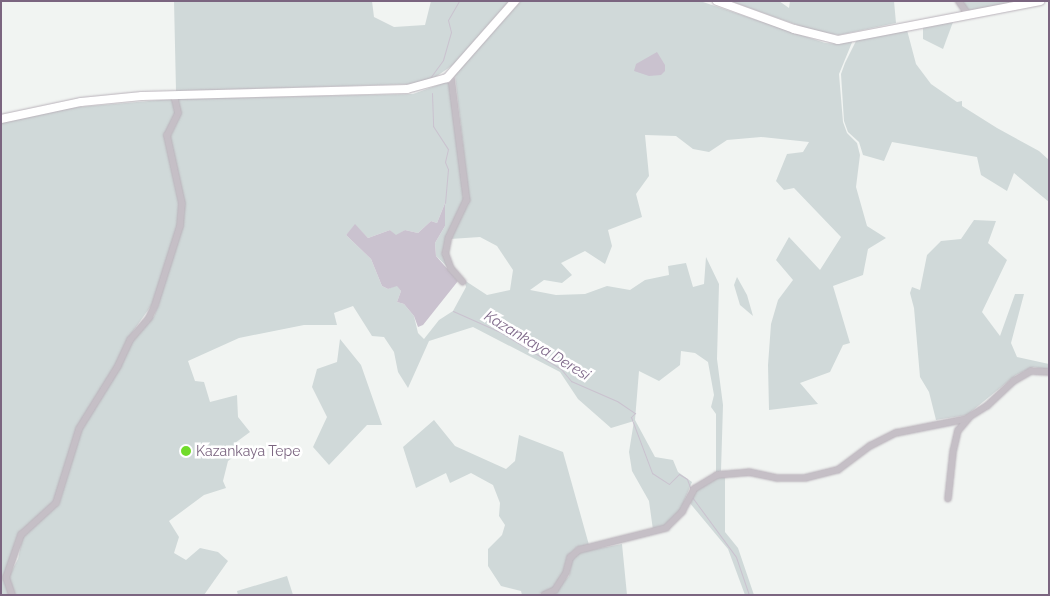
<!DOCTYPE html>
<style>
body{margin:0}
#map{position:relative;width:1050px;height:596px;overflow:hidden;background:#f1f4f2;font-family:Raleway,sans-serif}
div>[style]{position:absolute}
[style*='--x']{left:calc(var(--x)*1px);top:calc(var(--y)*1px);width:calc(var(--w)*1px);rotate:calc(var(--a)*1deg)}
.green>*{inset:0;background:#d0d9d9}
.water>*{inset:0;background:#cac2cf}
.stream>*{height:1px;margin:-0.5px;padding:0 0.5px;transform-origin:0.5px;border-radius:0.5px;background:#cac2cf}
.roads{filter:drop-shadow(0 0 1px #b9b2ba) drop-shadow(0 0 1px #b9b2ba)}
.street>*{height:5.5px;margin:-2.75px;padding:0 2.75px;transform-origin:2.75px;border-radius:2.75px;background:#c5bfc6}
.secondary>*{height:8px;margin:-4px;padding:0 4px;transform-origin:4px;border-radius:4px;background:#fff}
.dots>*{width:14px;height:14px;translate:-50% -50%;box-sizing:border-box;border:2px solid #fff;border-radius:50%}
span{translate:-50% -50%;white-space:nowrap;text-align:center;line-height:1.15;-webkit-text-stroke:5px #fff;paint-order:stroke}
.poi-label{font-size:14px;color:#7b6580}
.left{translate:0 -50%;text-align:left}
.water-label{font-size:15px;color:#806a8b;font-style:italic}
.frame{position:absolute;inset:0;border:2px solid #7b6580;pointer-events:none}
</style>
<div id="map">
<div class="green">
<i style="clip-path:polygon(174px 1px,372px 1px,374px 17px,394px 27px,425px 25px,431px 1px,509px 1px,453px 65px,434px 78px,412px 84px,176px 91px)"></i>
<i style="clip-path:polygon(521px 1px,700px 1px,825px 43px,840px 44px,853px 40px,839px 74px,843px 122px,847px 133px,857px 143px,860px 155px,856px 187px,867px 226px,886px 238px,868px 249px,863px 275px,833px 286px,850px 343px,843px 345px,830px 372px,800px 383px,818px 404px,769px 410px,768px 365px,771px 324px,778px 300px,793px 280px,776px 260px,789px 237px,820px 270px,841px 237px,794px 188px,784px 190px,776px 181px,787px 154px,803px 152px,809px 142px,761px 137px,727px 140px,709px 152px,693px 149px,676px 136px,645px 135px,649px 176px,636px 194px,642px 217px,608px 230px,612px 246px,605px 264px,585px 251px,561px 263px,572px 275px,562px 283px,544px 280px,530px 290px,556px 295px,585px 294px,607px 286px,630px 290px,645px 280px,669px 275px,668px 266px,686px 263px,693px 287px,704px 284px,706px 257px,719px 284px,717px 359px,723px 405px,721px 471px,716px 473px,716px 414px,711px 407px,714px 395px,708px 362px,695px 353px,681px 351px,680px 365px,659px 381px,639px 371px,635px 420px,655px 457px,673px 460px,678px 472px,692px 482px,680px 511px,665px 527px,653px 530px,649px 501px,632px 471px,629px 452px,634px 421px,611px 428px,578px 399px,560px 372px,473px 327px,429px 341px,408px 388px,398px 372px,394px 352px,384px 337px,372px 336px,353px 306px,334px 313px,337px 325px,304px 325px,239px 338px,188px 361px,195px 381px,204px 382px,210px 402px,237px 395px,238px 417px,250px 432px,235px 443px,242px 451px,228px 461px,223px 481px,226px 488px,204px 495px,169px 521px,179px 537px,174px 553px,186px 560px,200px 548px,218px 552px,228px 561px,204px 595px,15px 595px,8px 578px,18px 559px,23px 535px,59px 504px,81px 429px,122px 364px,133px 339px,154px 316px,159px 303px,163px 280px,183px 225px,183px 199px,170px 137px,181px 113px,177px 99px,413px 94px,449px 81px,465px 200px,447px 238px,445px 254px,450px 268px,460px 279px,436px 256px,435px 243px,445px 226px,445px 203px,437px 223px,431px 221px,418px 233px,405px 230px,396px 236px,390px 230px,368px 238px,355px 225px,346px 235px,371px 259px,382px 286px,388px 289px,397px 285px,401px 291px,397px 302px,404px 304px,414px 316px,418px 333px,424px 339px,439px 320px,453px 311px,466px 287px,464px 280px,487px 295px,510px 290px,513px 270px,497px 246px,480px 237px,450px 239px,469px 200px,455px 75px)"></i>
<i style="clip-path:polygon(730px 1px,779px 1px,789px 8px,790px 1px,894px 1px,896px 23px,839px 35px,814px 31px)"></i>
<i style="clip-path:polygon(960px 1px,1009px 1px,1009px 4px,968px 11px)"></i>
<i style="clip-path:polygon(953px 22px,943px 49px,923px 39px,923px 27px)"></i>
<i style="clip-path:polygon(907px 30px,916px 64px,931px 84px,957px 102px,962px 101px,962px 106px,997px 128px,1039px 151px,1049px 160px,1049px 202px,1014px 173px,1007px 191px,981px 175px,977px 157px,892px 142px,884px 161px,863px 155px,859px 142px,848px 132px,844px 121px,841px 74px,845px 63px,857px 39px)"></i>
<i style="clip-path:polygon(172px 99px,176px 113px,165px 138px,179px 204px,177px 228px,153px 303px,129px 337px,113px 370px,77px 429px,54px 502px,18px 534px,4px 578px,10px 595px,1px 595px,1px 122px,67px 108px)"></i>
<i style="clip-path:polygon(974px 220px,996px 221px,988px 243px,1007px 260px,982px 312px,1000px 336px,1015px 294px,1024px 294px,1011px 343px,1017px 357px,1049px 364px,1049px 370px,1033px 367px,1016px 375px,967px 415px,936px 420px,929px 392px,920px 377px,914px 308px,910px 293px,912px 287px,920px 290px,927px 255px,941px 241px,961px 239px)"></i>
<i style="clip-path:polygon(737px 277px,747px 295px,753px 316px,740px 305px,734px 285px)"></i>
<i style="clip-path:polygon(340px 339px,361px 365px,382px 425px,367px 425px,329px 465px,313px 447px,327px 417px,312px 387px,317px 369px,337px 362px)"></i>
<i style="clip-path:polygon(434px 420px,455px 446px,506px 469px,515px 461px,519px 435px,563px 452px,589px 545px,577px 547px,567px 557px,563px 573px,553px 588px,537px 595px,522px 595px,521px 591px,501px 586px,488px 566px,488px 549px,502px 535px,505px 525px,499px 516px,500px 503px,493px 485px,471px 473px,450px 483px,446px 473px,416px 488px,403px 447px)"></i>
<i style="clip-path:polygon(717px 477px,725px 477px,725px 532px,738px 548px,754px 595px,745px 595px,728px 549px,689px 502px,695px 491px)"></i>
<i style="clip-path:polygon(622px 544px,627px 595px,550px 595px,569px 576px,572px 560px,580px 552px)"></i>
<i style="clip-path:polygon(287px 576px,293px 595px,238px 595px,237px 591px)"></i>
</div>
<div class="water">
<i style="clip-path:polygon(657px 52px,665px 65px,665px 71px,661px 75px,649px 76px,634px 71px,636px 64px)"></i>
<i style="clip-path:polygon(445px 203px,445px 226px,435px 243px,436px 256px,458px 281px,423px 325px,418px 327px,414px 316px,404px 304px,397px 302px,401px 291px,397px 286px,388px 289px,382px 286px,371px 259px,346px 235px,355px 224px,368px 238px,390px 230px,396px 235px,405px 230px,418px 233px,431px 221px,437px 223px)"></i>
</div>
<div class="stream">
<i style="--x:430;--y:78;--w:22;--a:-54"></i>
<i style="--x:443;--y:60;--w:29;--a:-74"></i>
<i style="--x:451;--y:32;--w:12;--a:-104"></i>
<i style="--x:448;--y:20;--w:22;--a:-60"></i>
<i style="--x:432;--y:93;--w:33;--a:88"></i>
<i style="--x:433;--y:126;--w:27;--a:57"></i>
<i style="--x:448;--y:149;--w:13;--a:103"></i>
<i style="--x:445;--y:162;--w:8;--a:67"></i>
<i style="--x:448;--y:169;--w:34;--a:95"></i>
<i style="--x:453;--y:311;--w:51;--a:24.1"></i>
<i style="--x:500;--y:332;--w:71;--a:31.2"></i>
<i style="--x:561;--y:369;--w:16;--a:50"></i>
<i style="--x:571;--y:381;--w:50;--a:23.5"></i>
<i style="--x:617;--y:401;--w:22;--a:34"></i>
<i style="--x:635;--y:413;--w:6;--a:135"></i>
<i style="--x:631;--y:417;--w:60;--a:69.4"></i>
<i style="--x:652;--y:473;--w:20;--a:33"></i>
<i style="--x:669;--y:484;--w:14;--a:-45"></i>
<i style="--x:679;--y:474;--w:9;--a:32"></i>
<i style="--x:687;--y:479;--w:12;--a:70"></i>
<i style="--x:692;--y:497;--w:74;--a:53.7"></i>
<i style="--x:736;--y:557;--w:40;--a:71.1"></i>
</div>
<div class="roads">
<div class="street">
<i style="--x:959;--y:1;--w:16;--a:55"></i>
<i style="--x:451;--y:73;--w:128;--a:82.8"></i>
<i style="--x:467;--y:200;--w:42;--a:115.3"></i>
<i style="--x:449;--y:238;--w:16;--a:101"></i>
<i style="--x:446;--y:254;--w:15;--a:70"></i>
<i style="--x:451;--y:268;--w:18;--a:49"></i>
<i style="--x:948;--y:499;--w:47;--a:-83.9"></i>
<i style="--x:953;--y:452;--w:22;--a:-77"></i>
<i style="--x:958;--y:431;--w:17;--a:-50"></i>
<i style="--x:12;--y:595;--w:18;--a:-109"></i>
<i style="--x:6;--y:578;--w:46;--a:-70.8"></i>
<i style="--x:21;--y:535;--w:47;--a:-42.4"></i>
<i style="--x:56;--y:503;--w:77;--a:-72.7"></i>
<i style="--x:79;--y:429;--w:74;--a:-58.2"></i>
<i style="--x:118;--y:366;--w:29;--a:-65"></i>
<i style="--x:130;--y:340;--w:29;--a:-49"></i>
<i style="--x:149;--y:318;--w:14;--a:-65"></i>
<i style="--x:155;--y:305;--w:83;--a:-72.4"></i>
<i style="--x:180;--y:226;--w:22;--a:-85"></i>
<i style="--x:182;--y:204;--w:70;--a:-102.4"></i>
<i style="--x:167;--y:136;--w:25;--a:-64"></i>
<i style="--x:178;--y:113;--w:18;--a:-103"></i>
<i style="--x:544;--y:595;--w:12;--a:-24"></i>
<i style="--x:555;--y:590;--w:20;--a:-57"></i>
<i style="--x:566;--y:573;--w:16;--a:-75"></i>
<i style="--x:570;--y:558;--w:12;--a:-42"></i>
<i style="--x:579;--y:550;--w:90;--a:-14.2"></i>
<i style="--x:666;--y:528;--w:23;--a:-45"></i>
<i style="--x:682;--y:512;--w:26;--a:-62"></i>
<i style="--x:694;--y:489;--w:27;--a:-31"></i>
<i style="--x:717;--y:475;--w:32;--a:-5"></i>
<i style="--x:749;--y:472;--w:29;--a:12"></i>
<i style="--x:777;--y:478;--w:28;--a:0"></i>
<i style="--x:805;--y:478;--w:34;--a:-14"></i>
<i style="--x:838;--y:470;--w:40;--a:-37"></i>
<i style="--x:870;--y:446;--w:29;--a:-27"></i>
<i style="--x:896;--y:433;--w:71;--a:-11.3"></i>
<i style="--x:966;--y:419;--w:25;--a:-32"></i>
<i style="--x:987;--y:406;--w:37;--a:-43"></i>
<i style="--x:1014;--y:381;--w:20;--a:-30"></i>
<i style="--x:1031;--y:371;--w:18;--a:3"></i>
</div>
<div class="secondary">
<i style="--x:717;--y:1;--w:82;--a:20"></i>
<i style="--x:794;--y:29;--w:45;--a:14"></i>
<i style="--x:838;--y:40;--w:206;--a:-10.9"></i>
<i style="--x:1;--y:119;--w:82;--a:-12"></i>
<i style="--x:81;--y:102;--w:61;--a:-5.6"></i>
<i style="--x:142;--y:96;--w:265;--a:-1.5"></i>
<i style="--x:407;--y:89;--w:41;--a:-15.4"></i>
<i style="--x:447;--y:78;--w:103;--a:-48.6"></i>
</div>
</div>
<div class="dots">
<i style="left:186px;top:451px;background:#70db2a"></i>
</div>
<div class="poi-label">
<span class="left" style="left:196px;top:451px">Kazankaya Tepe</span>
</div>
<div class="water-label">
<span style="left:537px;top:346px;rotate:31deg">Kazankaya Deresi</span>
</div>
<div class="frame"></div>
</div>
